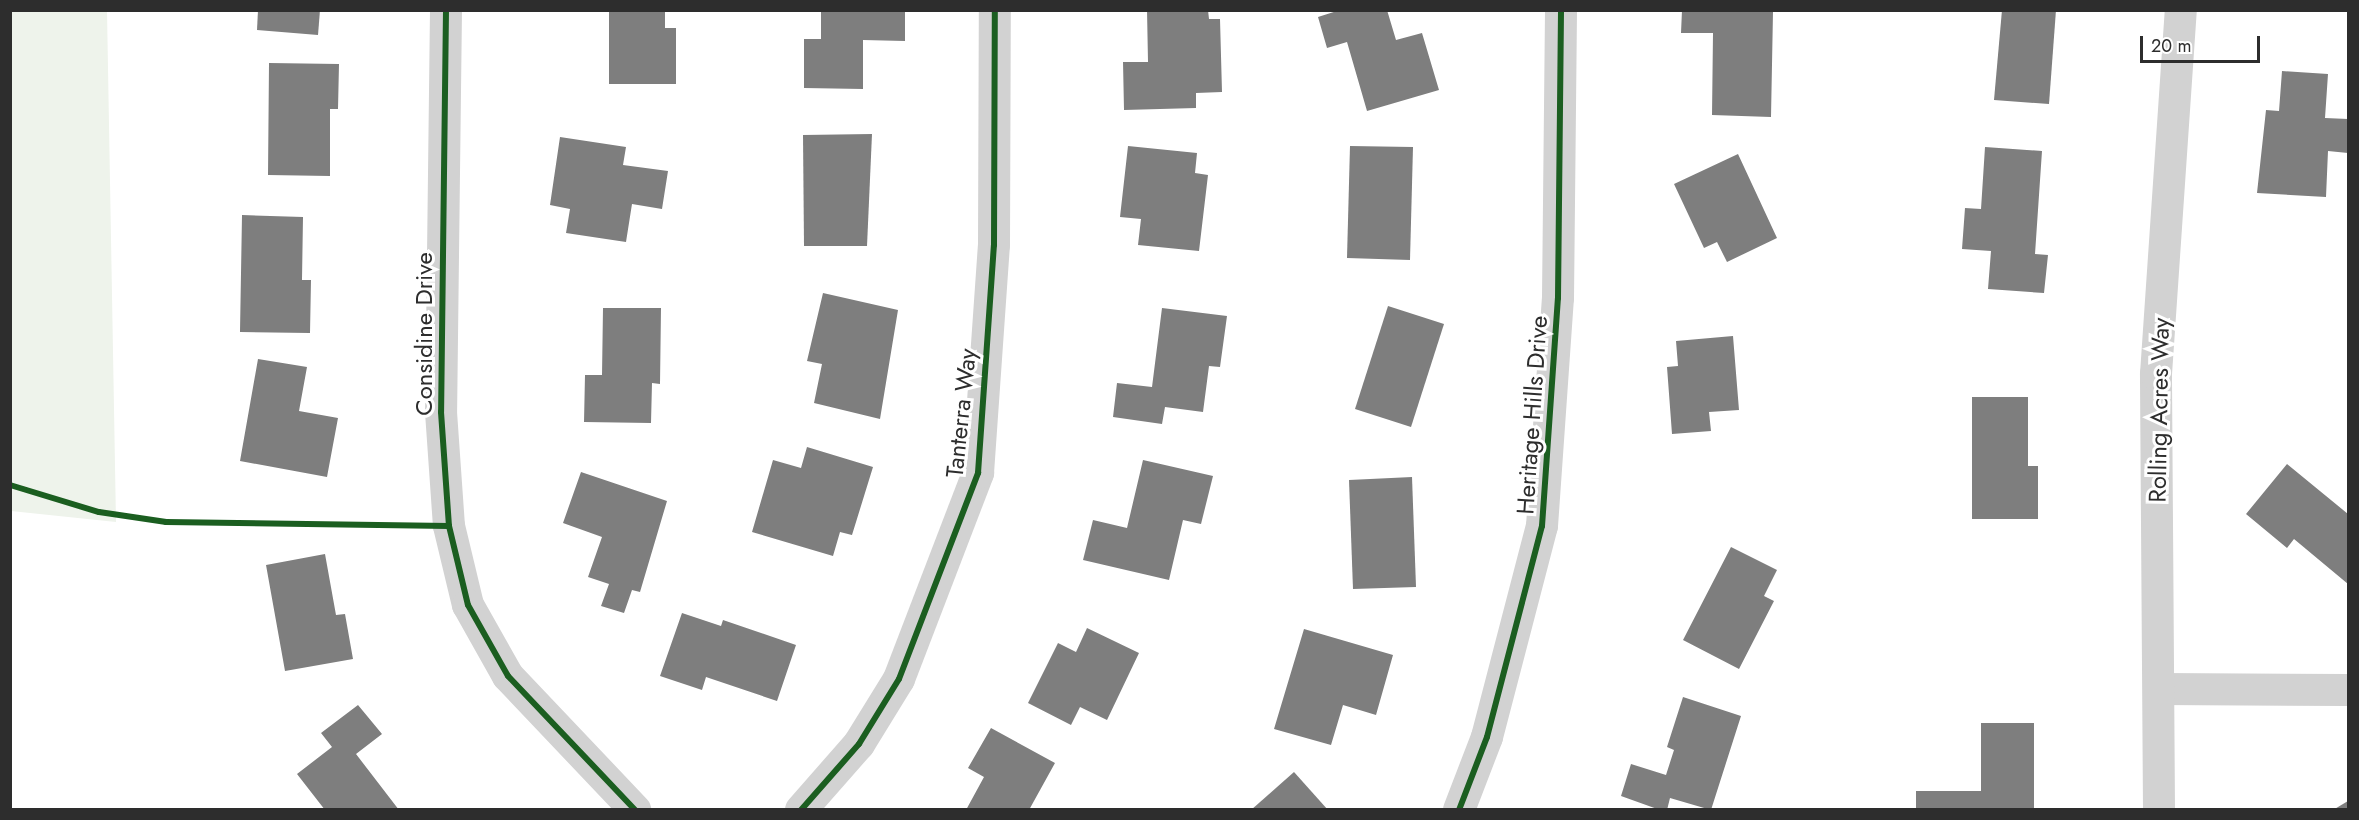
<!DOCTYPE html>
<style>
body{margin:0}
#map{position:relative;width:2359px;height:820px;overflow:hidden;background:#fff;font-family:Jost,sans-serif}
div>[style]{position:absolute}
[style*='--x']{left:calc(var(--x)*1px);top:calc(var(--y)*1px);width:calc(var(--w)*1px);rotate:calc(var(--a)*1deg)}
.green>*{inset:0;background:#eef3eb}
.building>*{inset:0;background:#7e7e7e}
.street>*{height:32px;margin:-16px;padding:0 16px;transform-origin:16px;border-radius:16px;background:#d2d2d2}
.cycleway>*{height:6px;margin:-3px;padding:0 3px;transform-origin:3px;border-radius:3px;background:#1b5e20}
span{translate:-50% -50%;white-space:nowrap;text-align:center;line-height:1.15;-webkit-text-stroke:6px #fff;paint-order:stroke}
.street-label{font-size:24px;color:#2d2d2d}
.frame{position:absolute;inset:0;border:12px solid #2d2d2d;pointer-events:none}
.scale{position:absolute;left:2140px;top:36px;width:120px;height:27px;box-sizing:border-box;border:3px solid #2d2d2d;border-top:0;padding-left:8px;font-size:18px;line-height:21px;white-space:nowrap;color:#2d2d2d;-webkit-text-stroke:4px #fff;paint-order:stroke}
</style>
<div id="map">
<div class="green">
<i style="clip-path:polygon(11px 10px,107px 11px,116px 522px,11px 511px)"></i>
</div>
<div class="building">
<i style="clip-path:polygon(258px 10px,320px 10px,318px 35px,257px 30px)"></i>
<i style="clip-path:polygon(609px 10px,665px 10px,665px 28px,676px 28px,676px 84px,609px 84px)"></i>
<i style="clip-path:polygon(821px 10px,905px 10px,905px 41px,863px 40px,863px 89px,804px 88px,804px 39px,821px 39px)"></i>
<i style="clip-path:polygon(1147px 10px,1208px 10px,1209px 19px,1220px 19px,1222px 92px,1196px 93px,1196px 108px,1124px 110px,1123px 62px,1148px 62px)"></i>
<i style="clip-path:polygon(1340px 10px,1387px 10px,1396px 40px,1422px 33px,1439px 90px,1367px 111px,1347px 42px,1327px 48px,1318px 17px)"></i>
<i style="clip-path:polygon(1682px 10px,1773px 12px,1771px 117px,1712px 115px,1713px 33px,1681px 33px)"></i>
<i style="clip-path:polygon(2002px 10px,2056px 10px,2049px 104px,1994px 100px)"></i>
<i style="clip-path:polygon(269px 63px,339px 64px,338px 109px,330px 109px,330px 176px,268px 175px)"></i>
<i style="clip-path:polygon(2282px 71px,2328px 74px,2325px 118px,2348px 119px,2348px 153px,2328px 151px,2326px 197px,2257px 193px,2266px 110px,2279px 111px)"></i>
<i style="clip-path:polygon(872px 134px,867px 246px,804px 246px,803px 135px)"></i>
<i style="clip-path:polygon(560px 137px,626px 147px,623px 165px,668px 171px,662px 209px,632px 204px,626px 242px,566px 233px,570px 209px,550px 205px)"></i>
<i style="clip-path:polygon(1128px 146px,1197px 153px,1195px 173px,1208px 175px,1199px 251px,1138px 245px,1141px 219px,1120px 217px)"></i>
<i style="clip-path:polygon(1350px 146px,1413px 147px,1410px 260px,1347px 258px)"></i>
<i style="clip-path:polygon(1985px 147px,2042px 151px,2035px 254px,2048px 255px,2044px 293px,1988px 289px,1991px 251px,1962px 249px,1965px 208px,1981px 209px)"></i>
<i style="clip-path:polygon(1738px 154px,1777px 238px,1727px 262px,1717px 242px,1704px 248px,1674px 184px)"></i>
<i style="clip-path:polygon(242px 215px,303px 217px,302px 280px,311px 280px,310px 333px,240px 332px)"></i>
<i style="clip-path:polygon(823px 293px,898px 310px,880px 419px,814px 403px,822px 364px,807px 361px)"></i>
<i style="clip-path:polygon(1388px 306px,1444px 324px,1411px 427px,1355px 409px)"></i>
<i style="clip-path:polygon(603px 308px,661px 308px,660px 384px,652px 383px,651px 423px,584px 422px,585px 375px,602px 375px)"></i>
<i style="clip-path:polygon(1162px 308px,1227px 316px,1220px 367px,1209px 366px,1203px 412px,1165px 407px,1162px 424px,1113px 417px,1117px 383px,1152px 387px)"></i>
<i style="clip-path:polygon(1733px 336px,1739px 410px,1709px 412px,1711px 431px,1672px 434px,1667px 367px,1678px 366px,1676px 341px)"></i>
<i style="clip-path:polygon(258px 359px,307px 367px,299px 411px,338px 418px,327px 477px,240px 461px)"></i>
<i style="clip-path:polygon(1972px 397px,2028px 397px,2028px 466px,2038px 466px,2038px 519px,1972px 519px)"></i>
<i style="clip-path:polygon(807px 447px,873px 467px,852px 535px,840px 532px,833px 556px,752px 532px,773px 460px,801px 468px)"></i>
<i style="clip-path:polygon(1143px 460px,1213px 476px,1201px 524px,1183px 520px,1169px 580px,1083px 560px,1093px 520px,1127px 528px)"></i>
<i style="clip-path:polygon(2287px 464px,2348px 514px,2348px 584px,2294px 539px,2287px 548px,2246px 514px)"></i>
<i style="clip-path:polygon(581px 472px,667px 501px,640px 592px,632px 590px,624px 613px,601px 606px,609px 584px,588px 577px,602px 537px,563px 523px)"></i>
<i style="clip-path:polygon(1412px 477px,1416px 587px,1353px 589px,1349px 480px)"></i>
<i style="clip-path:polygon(1731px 547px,1777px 570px,1764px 596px,1774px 601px,1739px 669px,1683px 640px)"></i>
<i style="clip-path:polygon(325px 554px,336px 615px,345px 614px,353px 659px,285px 671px,266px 565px)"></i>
<i style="clip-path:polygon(682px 613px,721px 626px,723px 620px,796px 645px,777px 701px,706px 677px,702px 690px,660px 676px)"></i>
<i style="clip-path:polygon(1087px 628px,1139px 653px,1107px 720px,1080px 707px,1071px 725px,1028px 703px,1058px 643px,1076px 652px)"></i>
<i style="clip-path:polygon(1304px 629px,1393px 655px,1376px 715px,1343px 705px,1331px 745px,1274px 729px)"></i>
<i style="clip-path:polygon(1683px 697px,1741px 716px,1711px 810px,1670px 798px,1667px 810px,1660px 810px,1621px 796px,1631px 764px,1666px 775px,1674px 750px,1667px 747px)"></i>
<i style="clip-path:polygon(358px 705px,382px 734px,356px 754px,399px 810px,325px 810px,297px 774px,332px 747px,321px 733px)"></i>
<i style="clip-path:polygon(1981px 723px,2034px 723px,2034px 810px,1916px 810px,1916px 791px,1981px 791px)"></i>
<i style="clip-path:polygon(991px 728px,1055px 763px,1029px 810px,966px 810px,984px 777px,968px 768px)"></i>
<i style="clip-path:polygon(1294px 772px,1328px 810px,1251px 810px)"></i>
<i style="clip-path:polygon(2348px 801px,2348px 810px,2333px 810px)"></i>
</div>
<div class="street">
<i style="--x:446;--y:10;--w:402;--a:90.7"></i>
<i style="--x:441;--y:412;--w:114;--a:86"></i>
<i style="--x:449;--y:526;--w:81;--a:76.5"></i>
<i style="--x:468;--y:605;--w:81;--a:60.6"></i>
<i style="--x:508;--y:676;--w:185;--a:46.5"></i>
<i style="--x:2159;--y:689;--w:189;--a:0.3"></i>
<i style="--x:801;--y:810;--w:88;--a:-48.7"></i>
<i style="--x:859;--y:744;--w:76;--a:-58.4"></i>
<i style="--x:899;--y:679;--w:221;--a:-69"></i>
<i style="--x:978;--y:473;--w:229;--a:-86"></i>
<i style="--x:994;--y:245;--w:235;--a:-89.8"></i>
<i style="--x:1459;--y:810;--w:78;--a:-69"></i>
<i style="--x:1487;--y:737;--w:218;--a:-75.4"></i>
<i style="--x:1542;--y:526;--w:229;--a:-86"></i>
<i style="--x:1558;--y:298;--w:288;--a:-89.4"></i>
<i style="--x:2159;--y:810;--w:436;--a:-90.4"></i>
<i style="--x:2156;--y:374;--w:365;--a:-86.1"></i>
</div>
<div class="cycleway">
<i style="--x:446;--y:10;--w:402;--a:90.7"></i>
<i style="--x:441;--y:412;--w:114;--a:86"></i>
<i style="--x:449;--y:526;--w:81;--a:76.5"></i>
<i style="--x:468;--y:605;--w:81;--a:60.6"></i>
<i style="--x:508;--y:676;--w:185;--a:46.5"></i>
<i style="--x:10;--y:485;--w:93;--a:16.9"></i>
<i style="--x:99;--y:512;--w:68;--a:8.5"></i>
<i style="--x:166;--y:522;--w:283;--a:0.8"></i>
<i style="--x:801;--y:810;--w:88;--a:-48.7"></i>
<i style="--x:859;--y:744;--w:76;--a:-58.4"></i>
<i style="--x:899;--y:679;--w:221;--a:-69"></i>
<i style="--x:978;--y:473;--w:229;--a:-86"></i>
<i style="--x:994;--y:245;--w:235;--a:-89.8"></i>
<i style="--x:1459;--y:810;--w:78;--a:-69"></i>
<i style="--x:1487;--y:737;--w:218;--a:-75.4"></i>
<i style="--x:1542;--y:526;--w:229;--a:-86"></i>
<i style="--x:1558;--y:298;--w:288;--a:-89.4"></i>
</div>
<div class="street-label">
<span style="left:424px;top:334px;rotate:-90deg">Considine Drive</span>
<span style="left:2159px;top:410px;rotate:-89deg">Rolling Acres Way</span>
<span style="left:961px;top:413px;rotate:-84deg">Tanterra Way</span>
<span style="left:1532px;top:415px;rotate:-86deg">Heritage Hills Drive</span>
</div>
<div class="frame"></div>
<div class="scale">20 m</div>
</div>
